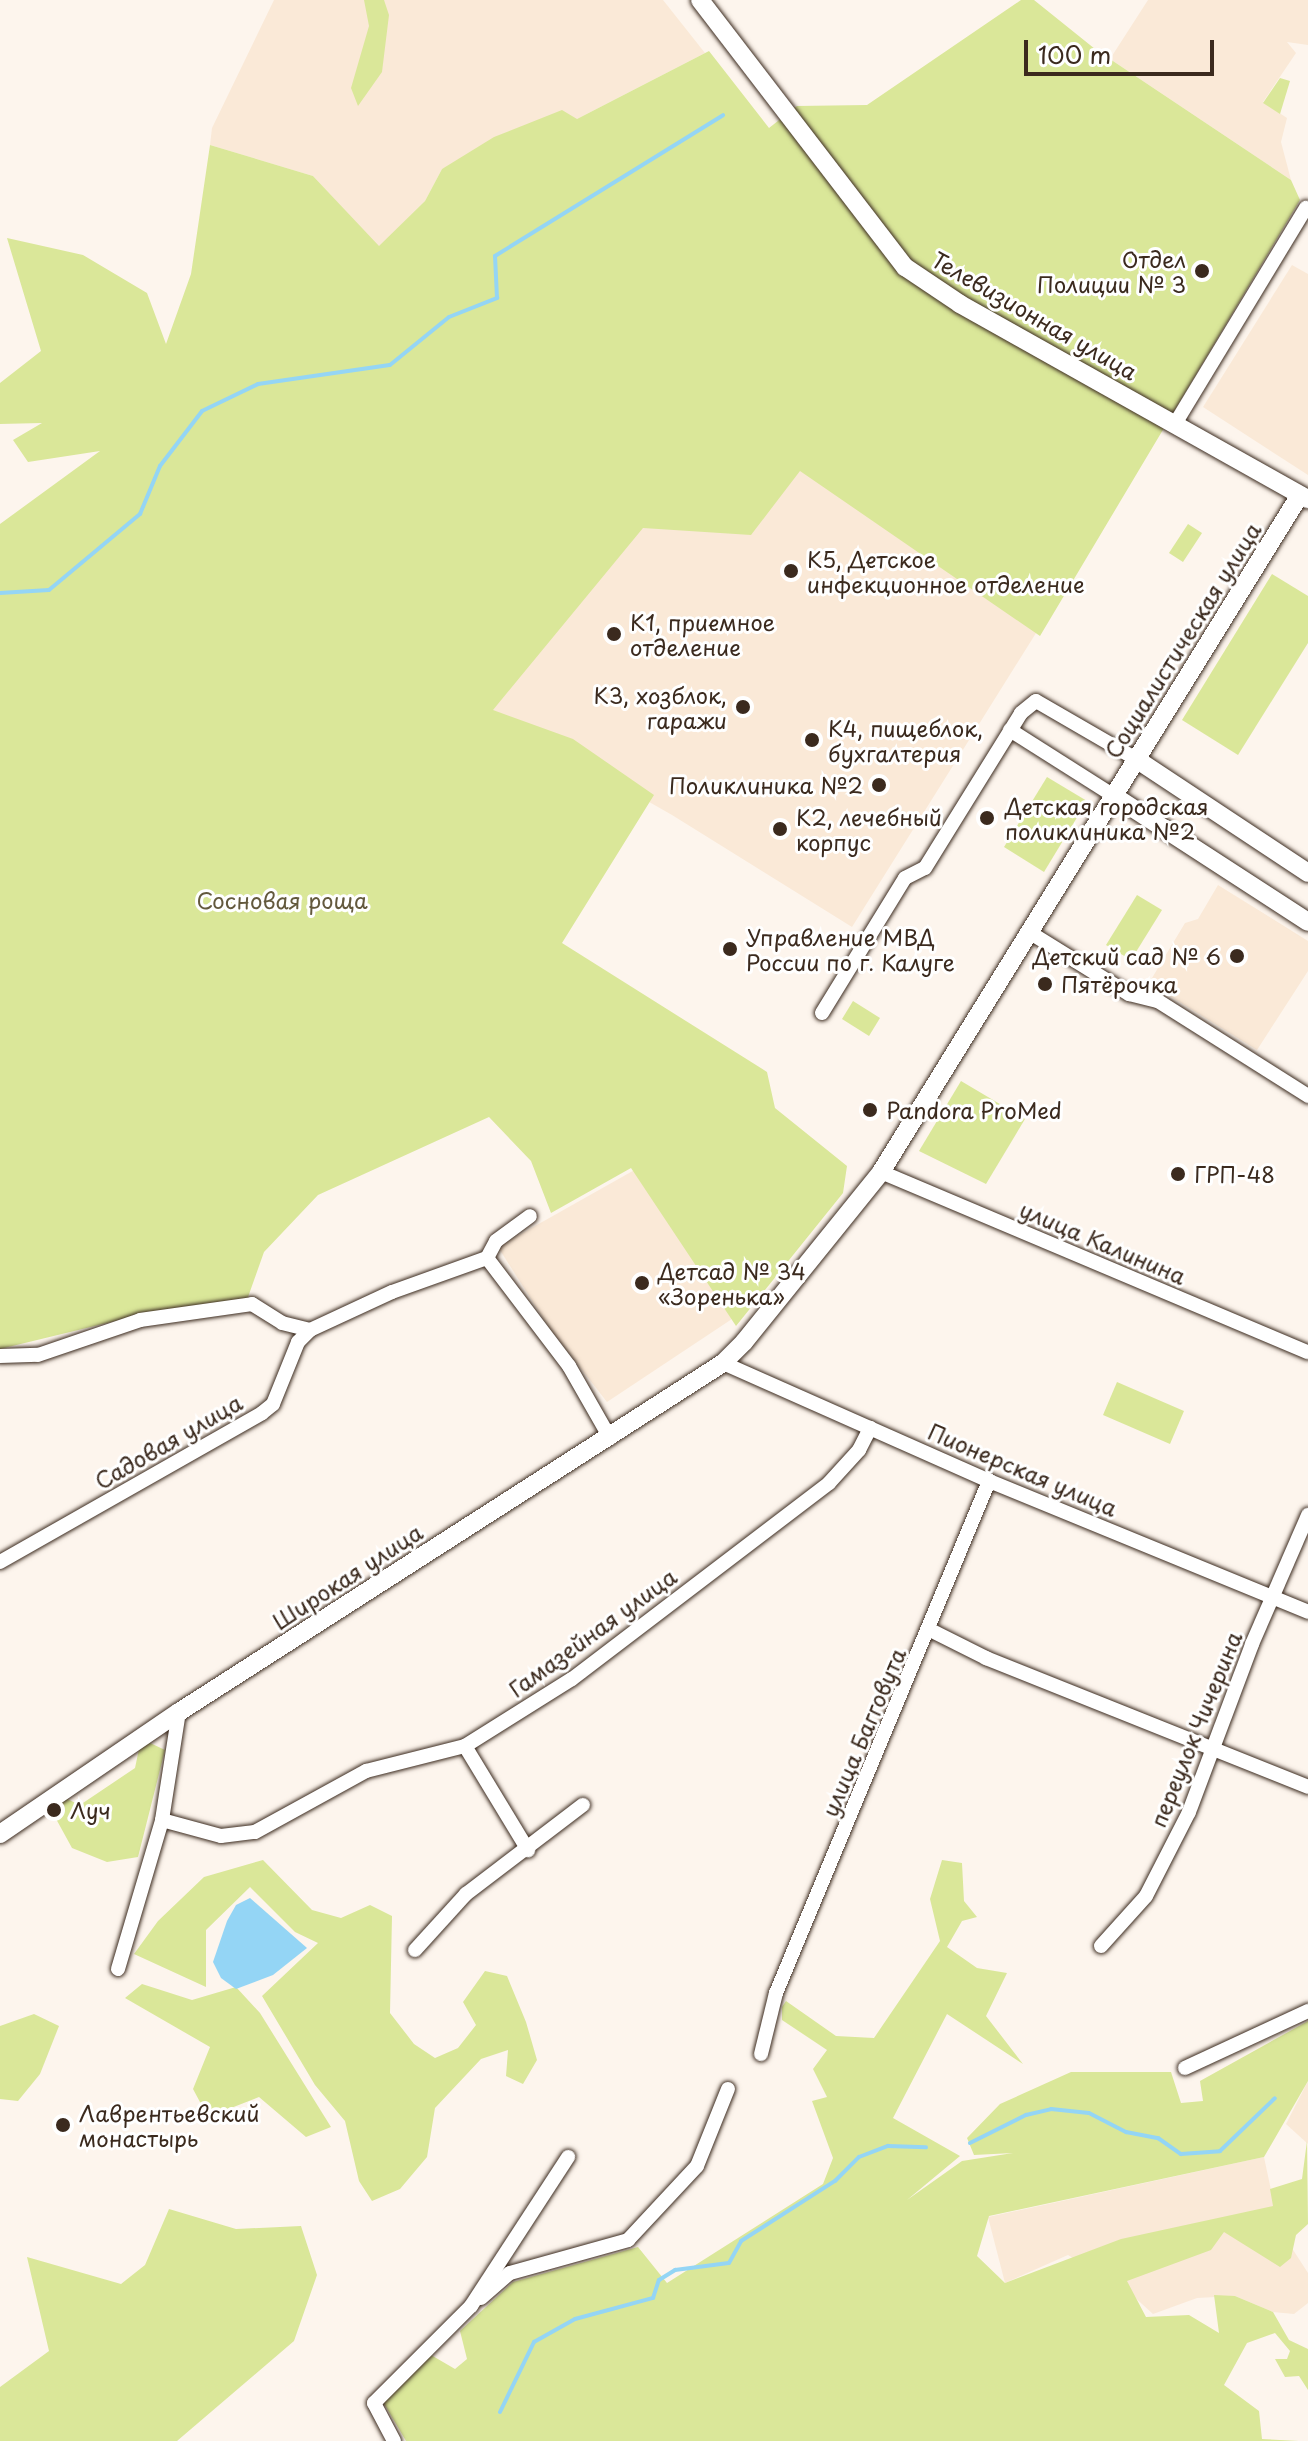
<!DOCTYPE html>
<meta charset="utf-8">
<style>
body{margin:0}
#map{position:relative;width:1308px;height:2441px;overflow:hidden;background:#fdf5ed;font-family:"Playpen Sans",sans-serif}
div>[style]{position:absolute}
[style*='--x']{left:calc(var(--x)*1px);top:calc(var(--y)*1px);width:calc(var(--w)*1px);rotate:calc(var(--a)*1deg)}
.built>*{inset:0;background:#fae9d7}
.green>*{inset:0;background:#dae799}
.water>*{inset:0;background:#94d5f5}
.stream>*{height:4px;margin:-2px;padding:0 2px;transform-origin:2px;border-radius:2px;background:#94d5f5}
.roads{filter:drop-shadow(0 0 2px #3b2a1e) drop-shadow(0 0 2px #3b2a1e)}
.minor>*{height:14px;margin:-7px;padding:0 7px;transform-origin:7px;border-radius:7px;background:#fff}
.tertiary>*{height:18px;margin:-9px;padding:0 9px;transform-origin:9px;border-radius:9px;background:#fff}
.dots>*{width:22px;height:22px;translate:-50% -50%;box-sizing:border-box;border:4px solid #fff;border-radius:50%}
span{translate:-50% -50%;white-space:nowrap;text-align:center;line-height:1.15;-webkit-text-stroke:6px #fff;paint-order:stroke}
.poi-label{font-size:22px;color:#3b2a1e}
.right{translate:-100% -50%;text-align:right}
.left{translate:0 -50%;text-align:left}
.street-label{font-size:22px;color:#3b2a1e}
.park-label{font-size:22px;color:#63593d}
.scale{position:absolute;left:1024px;top:40px;width:190px;height:36px;box-sizing:border-box;border:4px solid #3b2a1e;border-top:0;padding-left:10px;font-size:24px;line-height:28px;white-space:nowrap;color:#3b2a1e;-webkit-text-stroke:6px #fff;paint-order:stroke}
</style>
<div id="map">
<div class="built">
<i style="clip-path:polygon(274px 0,663px 0,705px 53px,577px 119px,442px 169px,425px 201px,379px 247px,313px 176px,210px 145px,212px 128px)"></i>
<i style="clip-path:polygon(1148px 0,1308px 0,1308px 45px,1287px 42px,1296px 53px,1263px 102px,1287px 118px,1281px 142px,1291px 180px,1110px 59px)"></i>
<i style="clip-path:polygon(1292px 265px,1308px 274px,1308px 475px,1203px 407px)"></i>
<i style="clip-path:polygon(878px 306px,1063px 590px,852px 927px,672px 815px,481px 706px,649px 493px)"></i>
<i style="clip-path:polygon(1218px 885px,1308px 941px,1308px 971px,1257px 1050px,1149px 983px,1185px 923px,1198px 919px)"></i>
<i style="clip-path:polygon(693px 1137px,741px 1313px,607px 1402px,550px 1329px,498px 1247px)"></i>
<i style="clip-path:polygon(1308px 2081px,1308px 2144px,1286px 2124px)"></i>
<i style="clip-path:polygon(1264px 2157px,1279px 2228px,1308px 2273px,1308px 2303px,1294px 2314px,1273px 2312px,1235px 2296px,1197px 2298px,1153px 2314px,1131px 2294px,1068px 2255px,1005px 2283px,988px 2217px)"></i>
</div>
<div class="green">
<i style="clip-path:polygon(364px 0,384px 0,389px 15px,382px 72px,358px 106px,351px 88px,369px 26px)"></i>
<i style="clip-path:polygon(1021px 0,1034px 0,1095px 49px,1291px 180px,1300px 200px,1040px 636px,800px 471px,751px 535px,643px 528px,493px 710px,573px 739px,654px 795px,562px 943px,767px 1072px,775px 1108px,847px 1166px,843px 1193px,736px 1326px,631px 1168px,551px 1213px,531px 1161px,489px 1117px,318px 1195px,264px 1252px,247px 1300px,136px 1316px,0 1349px,0 524px,100px 451px,28px 462px,13px 440px,42px 423px,0 424px,0 383px,41px 351px,7px 238px,83px 255px,147px 293px,166px 344px,191px 274px,210px 145px,313px 176px,379px 246px,425px 201px,442px 169px,494px 137px,562px 110px,577px 119px,709px 51px,769px 128px,797px 106px,867px 105px)"></i>
<i style="clip-path:polygon(1280px 78px,1290px 81px,1280px 114px,1263px 103px)"></i>
<i style="clip-path:polygon(1188px 524px,1202px 533px,1183px 562px,1169px 553px)"></i>
<i style="clip-path:polygon(1272px 574px,1308px 596px,1308px 643px,1238px 755px,1182px 720px)"></i>
<i style="clip-path:polygon(1047px 777px,1087px 801px,1044px 872px,1004px 847px)"></i>
<i style="clip-path:polygon(1137px 895px,1162px 910px,1131px 960px,1106px 945px)"></i>
<i style="clip-path:polygon(853px 1001px,880px 1018px,869px 1036px,842px 1019px)"></i>
<i style="clip-path:polygon(961px 1081px,1025px 1119px,986px 1184px,919px 1151px)"></i>
<i style="clip-path:polygon(1117px 1382px,1184px 1411px,1170px 1444px,1103px 1415px)"></i>
<i style="clip-path:polygon(148px 1742px,165px 1750px,138px 1857px,107px 1862px,72px 1848px,55px 1817px,58px 1804px,65px 1798px,80px 1805px,135px 1768px,139px 1749px)"></i>
<i style="clip-path:polygon(263px 1860px,312px 1910px,341px 1918px,370px 1905px,392px 1916px,390px 2013px,414px 2044px,435px 2058px,458px 2048px,476px 2025px,463px 2002px,485px 1971px,507px 1976px,526px 2022px,537px 2060px,523px 2084px,506px 2076px,508px 2050px,481px 2059px,435px 2108px,427px 2157px,400px 2189px,372px 2201px,359px 2181px,345px 2121px,315px 2085px,262px 1996px,318px 1943px,295px 1932px,250px 1887px,206px 1930px,206px 1987px,134px 1954px,158px 1921px,204px 1877px)"></i>
<i style="clip-path:polygon(942px 1860px,962px 1863px,964px 1901px,977px 1917px,962px 1921px,947px 1947px,977px 1968px,1007px 1973px,986px 2016px,1023px 2064px,947px 2014px,893px 2118px,960px 2156px,907px 2200px,962px 2161px,1013px 2153px,974px 2155px,967px 2138px,1000px 2104px,1071px 2072px,1171px 2072px,1181px 2103px,1203px 2101px,1200px 2081px,1308px 2021px,1308px 2081px,1264px 2157px,989px 2216px,977px 2256px,1005px 2283px,1121px 2239px,1273px 2206px,1270px 2189px,1302px 2179px,1307px 2141px,1308px 2224px,1296px 2235px,1291px 2258px,1280px 2267px,1224px 2232px,1211px 2250px,1127px 2281px,1146px 2317px,1189px 2315px,1219px 2333px,1214px 2295px,1235px 2296px,1273px 2312px,1289px 2340px,1308px 2349px,1308px 2390px,1299px 2376px,1285px 2377px,1275px 2359px,1287px 2359px,1290px 2351px,1275px 2333px,1247px 2343px,1224px 2385px,1259px 2411px,1262px 2439px,1299px 2441px,406px 2441px,383px 2402px,431px 2355px,455px 2369px,467px 2359px,460px 2331px,513px 2282px,638px 2247px,667px 2283px,823px 2184px,833px 2158px,812px 2101px,827px 2097px,813px 2069px,827px 2050px,782px 2020px,782px 2007px,786px 2001px,836px 2036px,874px 2038px,940px 1941px,930px 1899px)"></i>
<i style="clip-path:polygon(142px 1984px,192px 2000px,236px 1987px,260px 2013px,331px 2127px,306px 2137px,259px 2097px,208px 2117px,193px 2089px,210px 2047px,125px 1998px)"></i>
<i style="clip-path:polygon(34px 2014px,59px 2026px,40px 2074px,18px 2101px,0 2099px,0 2026px)"></i>
<i style="clip-path:polygon(169px 2209px,236px 2229px,301px 2226px,317px 2275px,294px 2341px,177px 2441px,0 2441px,0 2387px,49px 2351px,27px 2257px,121px 2284px,145px 2265px)"></i>
</div>
<div class="water">
<i style="clip-path:polygon(250px 1898px,307px 1948px,273px 1975px,236px 1989px,221px 1978px,213px 1962px,227px 1921px,236px 1905px)"></i>
</div>
<div class="stream">
<i style="--x:0;--y:593;--w:49;--a:-3.5"></i>
<i style="--x:49;--y:590;--w:119;--a:-39.9"></i>
<i style="--x:140;--y:514;--w:52;--a:-67.4"></i>
<i style="--x:160;--y:466;--w:69;--a:-52.6"></i>
<i style="--x:202;--y:411;--w:62;--a:-25.7"></i>
<i style="--x:258;--y:384;--w:133;--a:-8.2"></i>
<i style="--x:390;--y:365;--w:76;--a:-39.1"></i>
<i style="--x:449;--y:317;--w:52;--a:-21.6"></i>
<i style="--x:497;--y:298;--w:42;--a:-92.7"></i>
<i style="--x:495;--y:256;--w:268;--a:-31.7"></i>
<i style="--x:970;--y:2143;--w:63;--a:-26.6"></i>
<i style="--x:1026;--y:2115;--w:26;--a:-13"></i>
<i style="--x:1051;--y:2109;--w:38;--a:6"></i>
<i style="--x:1089;--y:2113;--w:42;--a:27.2"></i>
<i style="--x:1126;--y:2132;--w:33;--a:11"></i>
<i style="--x:1158;--y:2138;--w:28;--a:35"></i>
<i style="--x:1181;--y:2154;--w:39;--a:-4"></i>
<i style="--x:1220;--y:2151;--w:76;--a:-43.9"></i>
<i style="--x:500;--y:2412;--w:78;--a:-64.1"></i>
<i style="--x:534;--y:2342;--w:47;--a:-29.3"></i>
<i style="--x:575;--y:2319;--w:81;--a:-15.1"></i>
<i style="--x:653;--y:2298;--w:19;--a:-72"></i>
<i style="--x:659;--y:2280;--w:19;--a:-32"></i>
<i style="--x:675;--y:2270;--w:54;--a:-7.4"></i>
<i style="--x:729;--y:2263;--w:25;--a:-61"></i>
<i style="--x:741;--y:2241;--w:112;--a:-32.6"></i>
<i style="--x:835;--y:2181;--w:34;--a:-45"></i>
<i style="--x:859;--y:2157;--w:31;--a:-21"></i>
<i style="--x:888;--y:2146;--w:38;--a:2"></i>
</div>
<div class="roads">
<div class="minor">
<i style="--x:1175;--y:424;--w:253;--a:-58.8"></i>
<i style="--x:1010;--y:730;--w:123;--a:32.4"></i>
<i style="--x:1029;--y:932;--w:118;--a:31.8"></i>
<i style="--x:1129;--y:994;--w:30;--a:14"></i>
<i style="--x:1158;--y:1001;--w:178;--a:32.3"></i>
<i style="--x:822;--y:1013;--w:158;--a:-58.4"></i>
<i style="--x:905;--y:878;--w:22;--a:-27"></i>
<i style="--x:925;--y:868;--w:182;--a:-58.2"></i>
<i style="--x:1021;--y:713;--w:19;--a:-39"></i>
<i style="--x:1036;--y:701;--w:116;--a:30.1"></i>
<i style="--x:881;--y:1172;--w:463;--a:22.9"></i>
<i style="--x:487;--y:1258;--w:136;--a:52.8"></i>
<i style="--x:569;--y:1366;--w:83;--a:60.3"></i>
<i style="--x:0;--y:1356;--w:38;--a:-2"></i>
<i style="--x:38;--y:1355;--w:108;--a:-18.9"></i>
<i style="--x:140;--y:1320;--w:113;--a:-8.1"></i>
<i style="--x:252;--y:1304;--w:36;--a:32"></i>
<i style="--x:282;--y:1323;--w:29;--a:14"></i>
<i style="--x:723;--y:1363;--w:291;--a:23.9"></i>
<i style="--x:989;--y:1481;--w:345;--a:22.3"></i>
<i style="--x:0;--y:1562;--w:301;--a:-29.6"></i>
<i style="--x:262;--y:1413;--w:14;--a:-39"></i>
<i style="--x:273;--y:1404;--w:67;--a:-68"></i>
<i style="--x:298;--y:1342;--w:17;--a:-45"></i>
<i style="--x:310;--y:1330;--w:90;--a:-24.9"></i>
<i style="--x:392;--y:1292;--w:101;--a:-19.7"></i>
<i style="--x:487;--y:1258;--w:19;--a:-62"></i>
<i style="--x:496;--y:1241;--w:42;--a:-36.3"></i>
<i style="--x:930;--y:1630;--w:63;--a:26.6"></i>
<i style="--x:986;--y:1658;--w:347;--a:21.8"></i>
<i style="--x:465;--y:1746;--w:122;--a:58.8"></i>
<i style="--x:162;--y:1820;--w:61;--a:15.2"></i>
<i style="--x:221;--y:1836;--w:34;--a:-7"></i>
<i style="--x:255;--y:1832;--w:127;--a:-28.8"></i>
<i style="--x:366;--y:1771;--w:102;--a:-14.2"></i>
<i style="--x:465;--y:1746;--w:126;--a:-32.1"></i>
<i style="--x:572;--y:1679;--w:323;--a:-37.3"></i>
<i style="--x:829;--y:1483;--w:45;--a:-47.7"></i>
<i style="--x:859;--y:1450;--w:25;--a:-63"></i>
<i style="--x:1101;--y:1946;--w:67;--a:-48"></i>
<i style="--x:1146;--y:1896;--w:94;--a:-62.9"></i>
<i style="--x:1189;--y:1812;--w:179;--a:-69.4"></i>
<i style="--x:1252;--y:1644;--w:141;--a:-66.5"></i>
<i style="--x:415;--y:1950;--w:76;--a:-47.7"></i>
<i style="--x:466;--y:1894;--w:147;--a:-37.3"></i>
<i style="--x:118;--y:1969;--w:155;--a:-73.5"></i>
<i style="--x:162;--y:1820;--w:109;--a:-81.1"></i>
<i style="--x:761;--y:2054;--w:63;--a:-76.2"></i>
<i style="--x:776;--y:1993;--w:555;--a:-67.41"></i>
<i style="--x:1185;--y:2068;--w:136;--a:-24.9"></i>
<i style="--x:481;--y:2298;--w:38;--a:-41"></i>
<i style="--x:510;--y:2273;--w:123;--a:-15.6"></i>
<i style="--x:628;--y:2240;--w:101;--a:-47"></i>
<i style="--x:697;--y:2166;--w:83;--a:-68.1"></i>
<i style="--x:394;--y:2441;--w:43;--a:-117.8"></i>
<i style="--x:374;--y:2403;--w:137;--a:-45"></i>
<i style="--x:471;--y:2306;--w:178;--a:-56.9"></i>
</div>
<div class="tertiary">
<i style="--x:700;--y:0;--w:337;--a:52.5"></i>
<i style="--x:905;--y:267;--w:66;--a:33.9"></i>
<i style="--x:960;--y:304;--w:399;--a:29.3"></i>
<i style="--x:1136;--y:759;--w:206;--a:33.5"></i>
<i style="--x:1114;--y:796;--w:231;--a:33"></i>
<i style="--x:0;--y:1834;--w:217;--a:-34.3"></i>
<i style="--x:179;--y:1712;--w:646;--a:-32.68"></i>
<i style="--x:723;--y:1363;--w:30;--a:-45"></i>
<i style="--x:744;--y:1342;--w:218;--a:-51.1"></i>
<i style="--x:881;--y:1172;--w:796;--a:-58.25"></i>
</div>
</div>
<div class="dots">
<i style="left:1202px;top:271px;background:#3b2a1e"></i>
<i style="left:791px;top:571px;background:#3b2a1e"></i>
<i style="left:614px;top:634px;background:#3b2a1e"></i>
<i style="left:743px;top:707px;background:#3b2a1e"></i>
<i style="left:812px;top:740px;background:#3b2a1e"></i>
<i style="left:879px;top:785px;background:#3b2a1e"></i>
<i style="left:987px;top:818px;background:#3b2a1e"></i>
<i style="left:780px;top:829px;background:#3b2a1e"></i>
<i style="left:730px;top:949px;background:#3b2a1e"></i>
<i style="left:1237px;top:956px;background:#3b2a1e"></i>
<i style="left:1045px;top:984px;background:#3b2a1e"></i>
<i style="left:870px;top:1110px;background:#3b2a1e"></i>
<i style="left:1178px;top:1174px;background:#3b2a1e"></i>
<i style="left:642px;top:1283px;background:#3b2a1e"></i>
<i style="left:54px;top:1810px;background:#3b2a1e"></i>
<i style="left:63px;top:2125px;background:#3b2a1e"></i>
</div>
<div class="poi-label">
<span class="right" style="left:1186px;top:271px">Отдел<br>Полиции № 3</span>
<span class="left" style="left:807px;top:571px">К5, Детское<br>инфекционное отделение</span>
<span class="left" style="left:630px;top:634px">К1, приемное<br>отделение</span>
<span class="right" style="left:727px;top:707px">К3, хозблок,<br>гаражи</span>
<span class="left" style="left:828px;top:740px">К4, пищеблок,<br>бухгалтерия</span>
<span class="right" style="left:863px;top:785px">Поликлиника №2</span>
<span class="left" style="left:1005px;top:818px">Детская городская<br>поликлиника №2</span>
<span class="left" style="left:796px;top:829px">К2, лечебный<br>корпус</span>
<span class="left" style="left:746px;top:949px">Управление МВД<br>России по г. Калуге</span>
<span class="right" style="left:1221px;top:956px">Детский сад № 6</span>
<span class="left" style="left:1061px;top:984px">Пятёрочка</span>
<span class="left" style="left:886px;top:1110px">Pandora ProMed</span>
<span class="left" style="left:1194px;top:1174px">ГРП-48</span>
<span class="left" style="left:658px;top:1283px">Детсад № 34<br>«Зоренька»</span>
<span class="left" style="left:70px;top:1810px">Луч</span>
<span class="left" style="left:79px;top:2125px">Лаврентьевский<br>монастырь</span>
</div>
<div class="street-label">
<span style="left:1035px;top:315px;rotate:30deg">Телевизионная улица</span>
<span style="left:1182px;top:640px;rotate:-58deg">Социалистическая улица</span>
<span style="left:1103px;top:1242px;rotate:23deg">улица Калинина</span>
<span style="left:168px;top:1441px;rotate:-30deg">Садовая улица</span>
<span style="left:1023px;top:1469px;rotate:23deg">Пионерская улица</span>
<span style="left:347px;top:1576px;rotate:-33deg">Широкая улица</span>
<span style="left:592px;top:1632px;rotate:-36deg">Гамазейная улица</span>
<span style="left:1195px;top:1729px;rotate:-68deg">переулок Чичерина</span>
<span style="left:863px;top:1732px;rotate:-67deg">улица Багговута</span>
</div>
<div class="park-label">
<span style="left:282px;top:900px">Сосновая роща</span>
</div>
<div class="scale">100 m</div>
</div>
